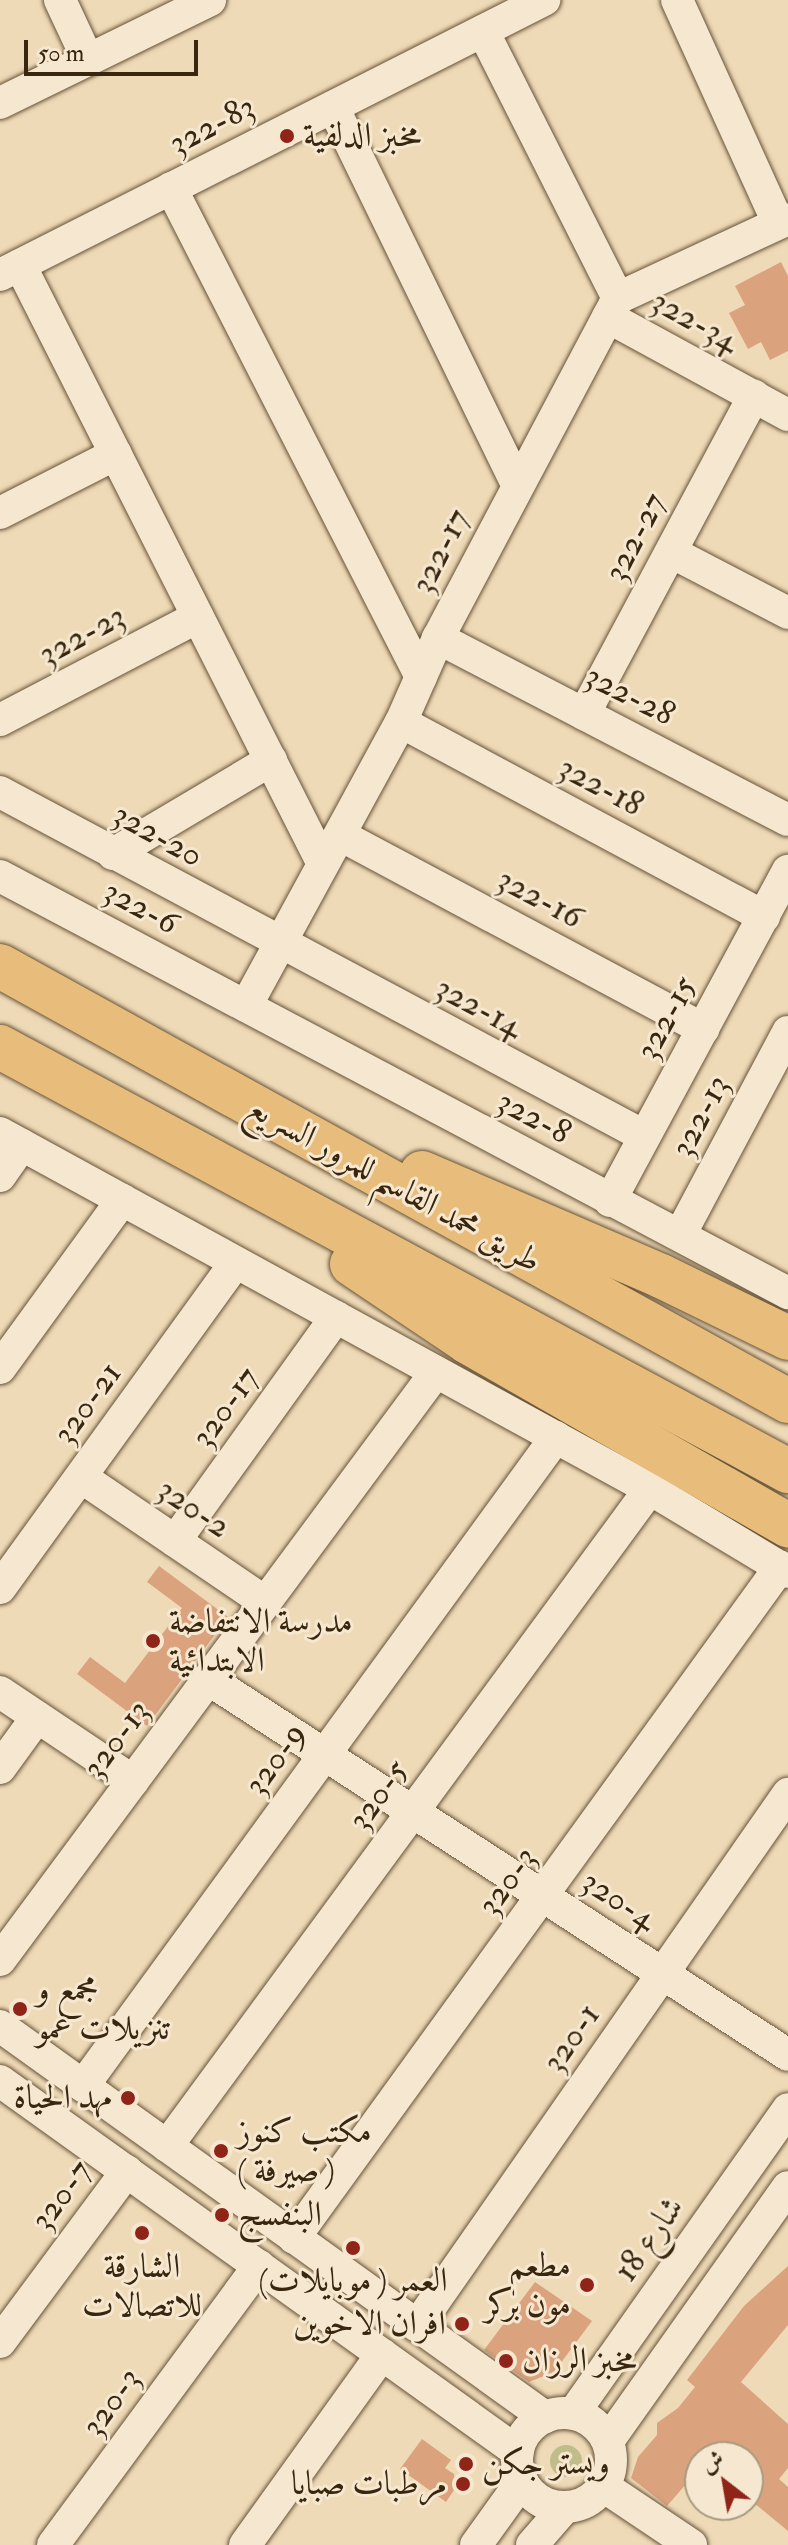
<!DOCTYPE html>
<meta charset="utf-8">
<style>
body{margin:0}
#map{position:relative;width:788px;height:2545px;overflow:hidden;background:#efdab7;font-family:"IM FELL Double Pica",Amiri,serif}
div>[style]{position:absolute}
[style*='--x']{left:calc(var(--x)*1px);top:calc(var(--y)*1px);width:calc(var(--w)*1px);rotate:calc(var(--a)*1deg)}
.green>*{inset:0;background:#c0bd8a}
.round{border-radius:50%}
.building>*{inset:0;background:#daa27d}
.roads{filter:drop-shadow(0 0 2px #665338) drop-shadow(0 0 2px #665338)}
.minor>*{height:32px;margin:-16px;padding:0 16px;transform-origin:16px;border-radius:16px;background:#f5e7d0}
.minor>.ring{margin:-16px;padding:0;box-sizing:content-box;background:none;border:32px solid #f5e7d0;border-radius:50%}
.highway>*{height:44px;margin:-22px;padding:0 22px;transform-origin:22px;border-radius:22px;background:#e8bd7c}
.dots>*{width:22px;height:22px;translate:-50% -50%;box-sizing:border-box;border:4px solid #f5e7d0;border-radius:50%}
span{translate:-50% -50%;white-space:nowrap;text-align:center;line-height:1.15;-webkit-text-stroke:6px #f5e7d0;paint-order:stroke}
.street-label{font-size:34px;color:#39260e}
.poi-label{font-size:34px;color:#39260e}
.left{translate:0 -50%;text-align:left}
.right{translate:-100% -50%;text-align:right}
.north{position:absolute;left:684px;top:2441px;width:80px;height:80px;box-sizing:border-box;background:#f5e7d0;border:2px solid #aa9a82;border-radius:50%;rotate:329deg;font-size:22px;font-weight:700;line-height:32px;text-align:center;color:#39260e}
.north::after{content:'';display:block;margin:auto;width:28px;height:36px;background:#8f2418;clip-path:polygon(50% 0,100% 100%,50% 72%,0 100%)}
.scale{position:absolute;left:24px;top:40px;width:174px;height:36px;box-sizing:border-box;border:4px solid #39260e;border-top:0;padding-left:10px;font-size:24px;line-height:28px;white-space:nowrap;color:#39260e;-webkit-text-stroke:6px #f5e7d0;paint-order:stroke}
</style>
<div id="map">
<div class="green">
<i class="round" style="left:550px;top:2445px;width:32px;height:32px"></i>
</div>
<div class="building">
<i style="clip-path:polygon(781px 262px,788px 276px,788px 351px,770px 360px,761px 342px,748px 349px,729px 313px,745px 305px,735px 286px)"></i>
<i style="clip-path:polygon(159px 1566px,228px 1617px,147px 1726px,77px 1674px,90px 1657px,125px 1683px,182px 1608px,147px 1582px)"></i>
<i style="clip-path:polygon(788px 2266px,788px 2325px,741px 2382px,788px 2424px,788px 2468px,779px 2479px,788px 2487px,788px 2531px,748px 2498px,761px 2476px,748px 2465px,748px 2457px,700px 2457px,700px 2468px,667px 2506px,631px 2478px,638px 2457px,657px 2435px,657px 2423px,678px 2408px,695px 2387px,687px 2380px,744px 2306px)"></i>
<i style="clip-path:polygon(535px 2282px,592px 2321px,554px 2372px,529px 2382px,484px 2350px)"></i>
<i style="clip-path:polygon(422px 2439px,451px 2460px,445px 2468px,454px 2474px,456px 2487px,446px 2502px,400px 2469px)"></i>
</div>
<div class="roads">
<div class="minor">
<i style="--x:60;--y:0;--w:66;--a:65"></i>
<i style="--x:677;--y:0;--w:245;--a:65.6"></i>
<i style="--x:483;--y:31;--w:299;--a:63.2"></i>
<i style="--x:0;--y:103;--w:234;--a:-26.1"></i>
<i style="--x:333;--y:107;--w:420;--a:64"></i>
<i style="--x:171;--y:188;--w:549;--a:62.92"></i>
<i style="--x:20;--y:265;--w:671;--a:63.17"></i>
<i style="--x:0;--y:275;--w:610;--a:-26.82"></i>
<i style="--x:608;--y:317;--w:205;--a:28.6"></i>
<i style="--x:0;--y:513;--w:130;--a:-27"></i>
<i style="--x:671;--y:552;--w:132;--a:27.5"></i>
<i style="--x:438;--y:638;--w:394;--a:27.5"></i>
<i style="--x:584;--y:714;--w:361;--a:-61.9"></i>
<i style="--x:0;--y:720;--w:223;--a:-27.5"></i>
<i style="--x:401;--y:722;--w:412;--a:28.2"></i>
<i style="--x:0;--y:792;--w:730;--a:28.11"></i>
<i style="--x:340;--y:835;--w:412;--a:28.1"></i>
<i style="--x:113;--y:854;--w:184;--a:-30.7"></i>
<i style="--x:0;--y:876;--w:892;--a:27.89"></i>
<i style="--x:246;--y:1006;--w:324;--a:-61.4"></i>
<i style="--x:401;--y:722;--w:92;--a:-66.2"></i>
<i style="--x:438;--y:638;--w:385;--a:-62.1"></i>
<i style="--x:618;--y:298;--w:187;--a:-24.9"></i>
<i style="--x:0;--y:1133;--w:741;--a:28.71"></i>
<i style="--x:650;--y:1489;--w:161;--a:31"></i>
<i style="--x:0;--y:1176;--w:38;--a:-55"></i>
<i style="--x:610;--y:1201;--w:375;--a:-61.7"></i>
<i style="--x:680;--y:1235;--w:230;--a:-62"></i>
<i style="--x:0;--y:1368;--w:208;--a:-54"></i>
<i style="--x:81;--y:1477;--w:222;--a:34.2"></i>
<i style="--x:175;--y:1541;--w:276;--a:-54.3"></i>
<i style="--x:0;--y:1588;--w:402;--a:-54.1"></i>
<i style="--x:208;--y:1679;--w:691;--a:32.95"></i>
<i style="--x:0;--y:1692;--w:160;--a:33.8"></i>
<i style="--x:0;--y:1768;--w:63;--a:-54"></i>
<i style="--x:0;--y:1960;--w:732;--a:-53.44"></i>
<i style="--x:0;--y:2026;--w:671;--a:35.66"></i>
<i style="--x:0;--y:2081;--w:637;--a:35.61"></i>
<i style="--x:83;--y:2086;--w:803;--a:-53.91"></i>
<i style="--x:167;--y:2146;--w:815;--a:-53.68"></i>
<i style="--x:294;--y:2238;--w:829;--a:-54.08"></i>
<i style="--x:417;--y:2326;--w:649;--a:-55.11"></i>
<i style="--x:0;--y:2342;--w:213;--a:-53.4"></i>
<i class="ring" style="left:517px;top:2413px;width:62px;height:62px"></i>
<i style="--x:573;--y:2414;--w:373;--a:-54.8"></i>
<i style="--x:608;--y:2441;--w:311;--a:-54.7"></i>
<i style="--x:603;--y:2486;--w:106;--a:33.8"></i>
<i style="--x:53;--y:2545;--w:347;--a:-53.6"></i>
<i style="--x:245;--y:2545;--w:235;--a:-54.3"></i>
<i style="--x:476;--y:2545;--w:79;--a:-54.3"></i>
<i style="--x:532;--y:2545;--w:50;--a:-49"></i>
</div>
<div class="highway">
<i style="--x:0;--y:966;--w:900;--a:28.9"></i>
<i style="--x:0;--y:1047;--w:895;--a:28.28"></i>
<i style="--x:422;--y:1173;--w:260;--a:23.3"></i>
<i style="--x:661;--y:1276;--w:141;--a:26"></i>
<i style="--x:352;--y:1264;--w:140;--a:33.9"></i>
<i style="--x:468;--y:1342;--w:369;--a:29.8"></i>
</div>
</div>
<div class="dots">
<i style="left:287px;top:136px;background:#8f2418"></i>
<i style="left:153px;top:1641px;background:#8f2418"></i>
<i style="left:20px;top:2009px;background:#8f2418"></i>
<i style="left:128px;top:2098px;background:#8f2418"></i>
<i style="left:221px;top:2151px;background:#8f2418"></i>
<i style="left:222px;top:2215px;background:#8f2418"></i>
<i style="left:142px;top:2233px;background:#8f2418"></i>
<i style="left:353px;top:2248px;background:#8f2418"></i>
<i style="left:587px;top:2285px;background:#8f2418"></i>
<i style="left:462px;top:2324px;background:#8f2418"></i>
<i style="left:506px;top:2361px;background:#8f2418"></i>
<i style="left:466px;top:2464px;background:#8f2418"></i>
<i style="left:463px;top:2484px;background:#8f2418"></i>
</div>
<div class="street-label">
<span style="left:212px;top:125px;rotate:-27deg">322-83</span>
<span style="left:695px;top:321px;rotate:29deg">322-34</span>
<span style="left:635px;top:537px;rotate:-62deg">322-27</span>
<span style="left:440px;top:551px;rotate:-63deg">322-17</span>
<span style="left:82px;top:635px;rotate:-28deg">322-23</span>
<span style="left:630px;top:695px;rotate:27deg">322-28</span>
<span style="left:601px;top:786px;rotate:28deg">322-18</span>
<span style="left:158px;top:835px;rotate:29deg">322-20</span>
<span style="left:540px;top:898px;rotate:28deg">322-16</span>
<span style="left:141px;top:907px;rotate:28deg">322-6</span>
<span style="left:479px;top:1007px;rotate:28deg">322-14</span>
<span style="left:666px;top:1018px;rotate:-61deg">322-15</span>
<span style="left:700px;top:1116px;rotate:-62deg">322-13</span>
<span style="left:534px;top:1117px;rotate:28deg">322-8</span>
<span style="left:394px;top:1184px;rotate:29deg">طريق محمد القاسم للمرور السريع</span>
<span style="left:87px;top:1403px;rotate:-54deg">320-21</span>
<span style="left:225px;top:1407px;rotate:-54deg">320-17</span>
<span style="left:194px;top:1508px;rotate:34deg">320-2</span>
<span style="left:116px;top:1739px;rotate:-53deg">320-13</span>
<span style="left:275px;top:1759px;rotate:-54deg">320-9</span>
<span style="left:378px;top:1795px;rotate:-54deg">320-5</span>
<span style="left:507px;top:1881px;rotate:-54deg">320-3</span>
<span style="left:619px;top:1900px;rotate:33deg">320-4</span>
<span style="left:571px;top:2038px;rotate:-55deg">320-1</span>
<span style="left:61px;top:2195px;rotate:-53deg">320-7</span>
<span style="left:649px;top:2239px;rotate:-55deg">شارع 18</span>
<span style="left:111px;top:2402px;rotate:-54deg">320-3</span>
</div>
<div class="poi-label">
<span class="left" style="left:303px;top:136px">مخبز الدلفية</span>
<span class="left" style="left:169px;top:1641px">مدرسة الانتفاضة<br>الابتدائية</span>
<span class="left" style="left:36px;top:2009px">مجمع و<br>تنزيلات عمو</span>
<span class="right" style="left:112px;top:2098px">مهد الحياة</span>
<span class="left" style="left:237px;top:2151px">مكتب كنوز<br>( صيرفة )</span>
<span class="left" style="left:238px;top:2215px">البنفسج</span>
<span class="right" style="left:571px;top:2285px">مطعم<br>مون بركر</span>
<span style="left:142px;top:2286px">الشارقة<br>للاتصالات</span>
<span style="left:353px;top:2281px">العمر ( موبايلات)</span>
<span class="right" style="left:446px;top:2324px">افران الاخوين</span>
<span class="left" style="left:522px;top:2361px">مخبز الرزان</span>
<span class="left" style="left:482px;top:2464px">ويستر جكن</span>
<span class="right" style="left:447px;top:2484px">مرطبات صبايا</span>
</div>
<div class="north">ش</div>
<div class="scale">50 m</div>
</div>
